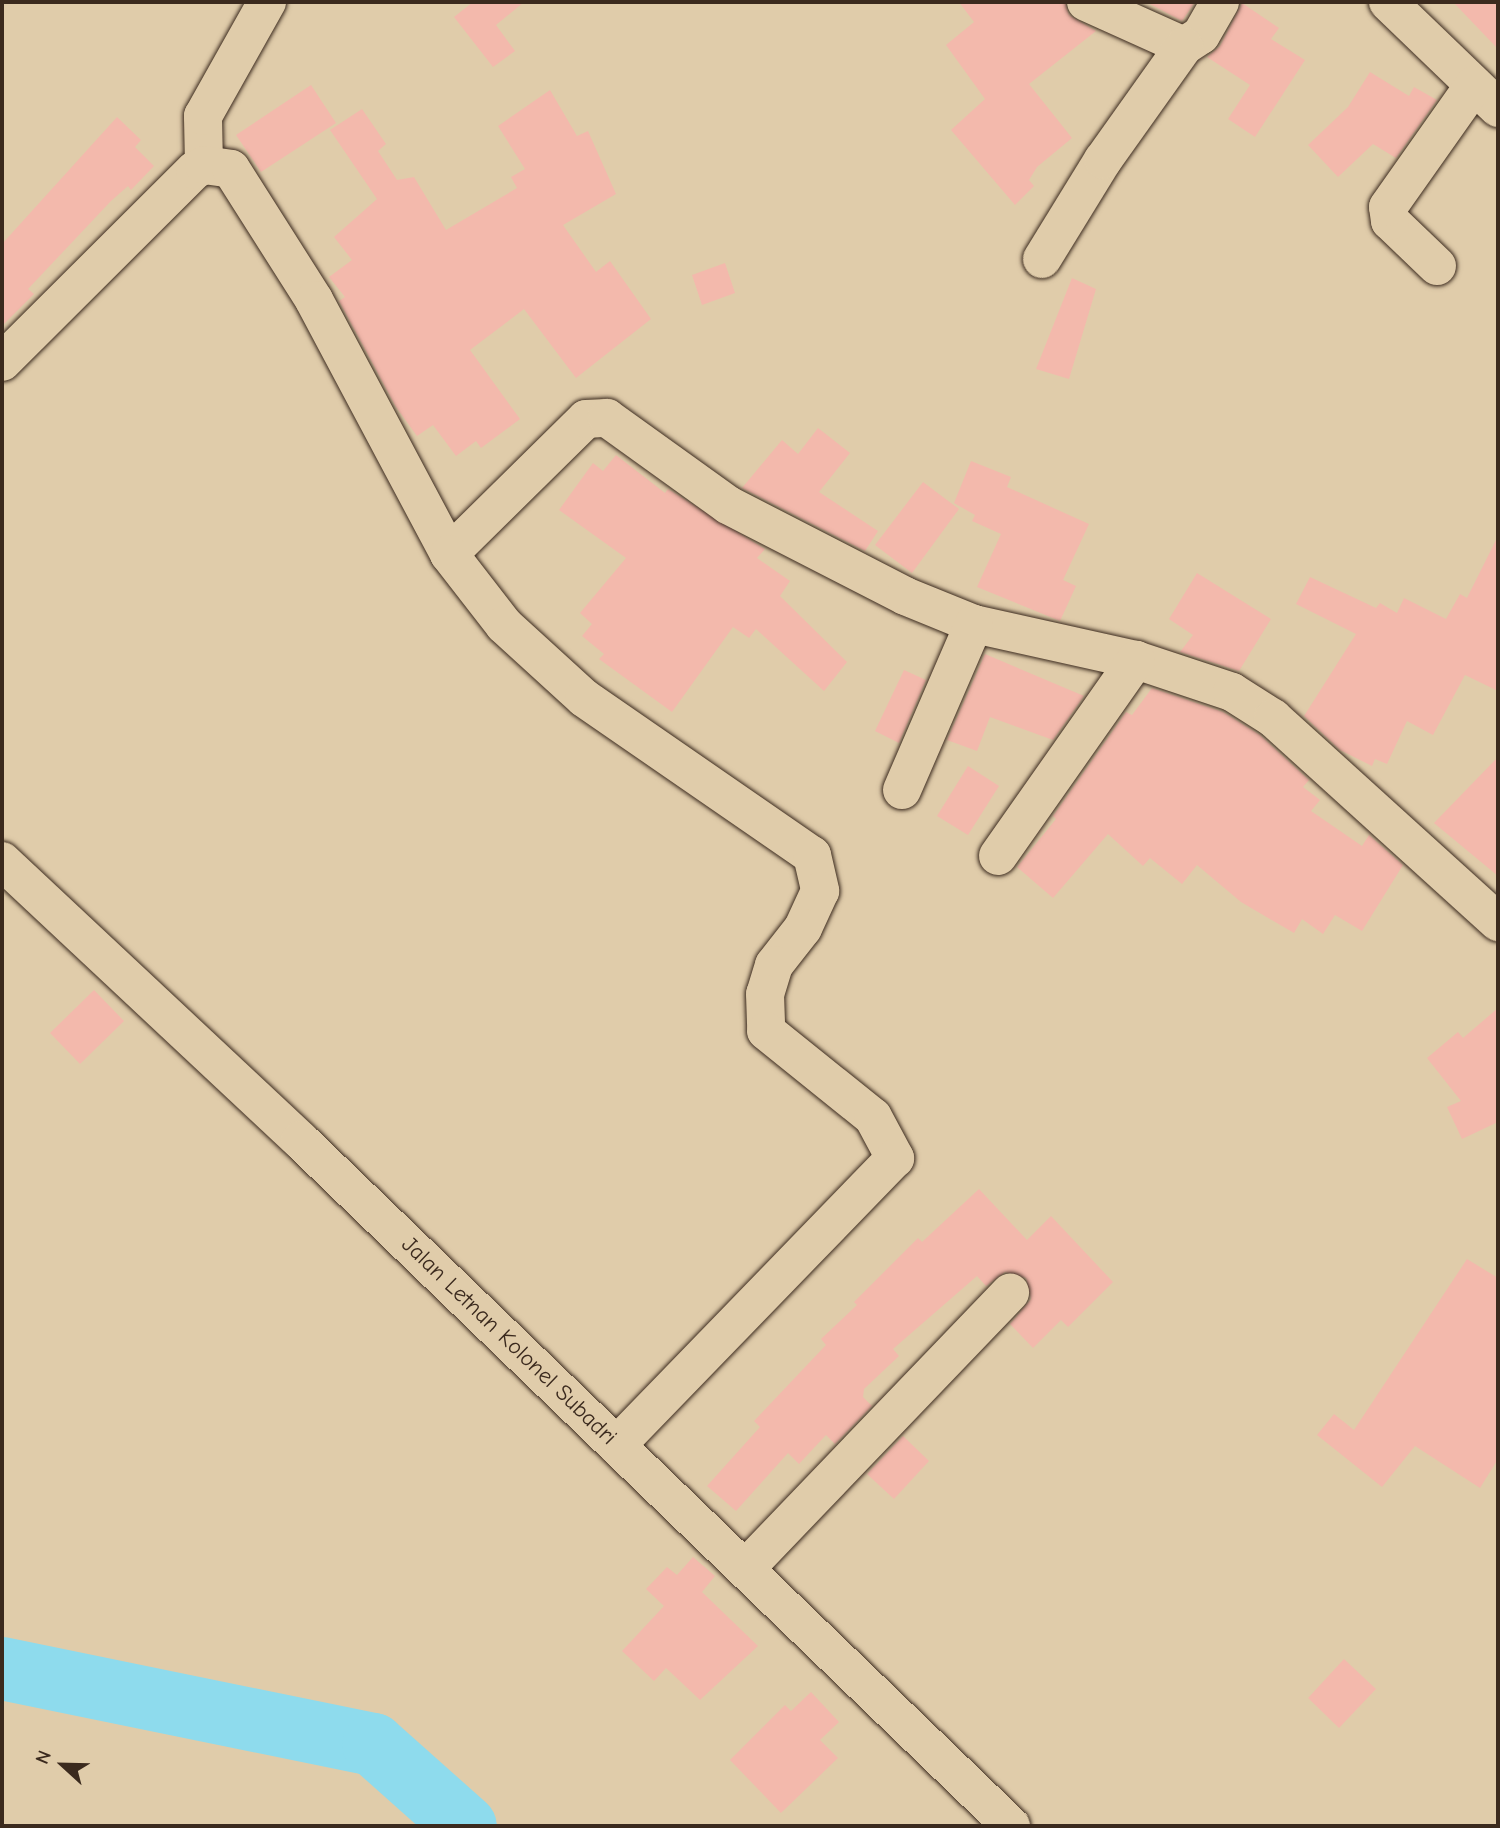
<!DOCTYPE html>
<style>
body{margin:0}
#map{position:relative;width:1500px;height:1828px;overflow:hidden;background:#e0ccaa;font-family:"Comic Neue",sans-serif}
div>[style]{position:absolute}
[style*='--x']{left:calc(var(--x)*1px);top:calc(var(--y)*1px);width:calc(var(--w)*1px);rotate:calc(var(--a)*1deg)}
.river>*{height:63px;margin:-31.5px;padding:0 31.5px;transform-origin:31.5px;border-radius:31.5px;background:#8edbed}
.building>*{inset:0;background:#f3b9ac}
.roads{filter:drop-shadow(0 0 2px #3b2a1e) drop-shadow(0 0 2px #3b2a1e)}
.minor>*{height:38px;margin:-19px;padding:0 19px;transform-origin:19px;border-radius:19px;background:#e0ccaa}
.major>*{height:38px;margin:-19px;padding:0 19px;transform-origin:19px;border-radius:19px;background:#e0ccaa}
span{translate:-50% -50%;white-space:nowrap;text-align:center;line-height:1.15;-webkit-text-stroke:5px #e0ccaa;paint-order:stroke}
.street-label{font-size:23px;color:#3b2a1e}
.frame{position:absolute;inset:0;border:4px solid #3b2a1e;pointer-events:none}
.north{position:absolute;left:28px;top:1730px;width:70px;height:70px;-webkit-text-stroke:5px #e0ccaa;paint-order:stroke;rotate:292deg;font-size:19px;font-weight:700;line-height:28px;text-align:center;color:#3b2a1e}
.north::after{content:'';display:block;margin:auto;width:24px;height:32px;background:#3b2a1e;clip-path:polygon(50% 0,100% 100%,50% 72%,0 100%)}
</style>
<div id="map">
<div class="river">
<i style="--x:2;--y:1668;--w:379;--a:11.6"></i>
<i style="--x:373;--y:1744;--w:123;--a:41.7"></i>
</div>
<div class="building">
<i style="clip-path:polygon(473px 2px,524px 2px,496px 25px,515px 51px,493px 67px,454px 17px)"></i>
<i style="clip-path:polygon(959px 2px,1065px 2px,1069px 15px,1096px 31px,1029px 84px,1072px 138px,1037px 167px,1029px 180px,1034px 186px,1015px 205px,951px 130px,985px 99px,946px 45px,974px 22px)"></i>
<i style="clip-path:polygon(1146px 2px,1195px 2px,1182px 21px)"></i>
<i style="clip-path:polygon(1453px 2px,1498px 2px,1498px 49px)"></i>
<i style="clip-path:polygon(1242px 3px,1279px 28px,1271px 39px,1305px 60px,1255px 137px,1228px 119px,1250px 85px,1207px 57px,1220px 46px)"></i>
<i style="clip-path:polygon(1370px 72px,1409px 96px,1414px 87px,1437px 100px,1396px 158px,1373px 144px,1338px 177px,1308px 145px,1348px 107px)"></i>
<i style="clip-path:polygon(311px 85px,336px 123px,261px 172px,236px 135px)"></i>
<i style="clip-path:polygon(550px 90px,577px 136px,588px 131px,616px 194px,563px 225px,596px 272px,610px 261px,651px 319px,576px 378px,524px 309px,470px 350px,520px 419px,481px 448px,476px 441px,456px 456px,433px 425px,417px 436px,396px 407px,339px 301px,345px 297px,329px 277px,352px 260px,334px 237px,377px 199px,330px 130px,362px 109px,386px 144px,378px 151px,397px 180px,414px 177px,446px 230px,517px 188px,511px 177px,525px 169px,498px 126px)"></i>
<i style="clip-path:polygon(117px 117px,141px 140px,135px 147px,154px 166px,131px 190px,128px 186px,111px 201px,28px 289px,34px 294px,2px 326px,2px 244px)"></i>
<i style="clip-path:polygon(725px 263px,735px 293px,702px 305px,692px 275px)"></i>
<i style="clip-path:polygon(1072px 278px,1096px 289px,1069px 379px,1036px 369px)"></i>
<i style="clip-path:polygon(818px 428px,850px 453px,819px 492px,878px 531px,865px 551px,742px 488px,782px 440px,798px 454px)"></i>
<i style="clip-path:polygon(616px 455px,665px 493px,668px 489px,765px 549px,757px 558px,790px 581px,780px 596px,847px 662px,824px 691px,756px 629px,749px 638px,733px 627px,672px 712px,599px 659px,604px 654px,582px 636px,592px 624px,580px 613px,626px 558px,559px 510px,593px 463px,603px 471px)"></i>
<i style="clip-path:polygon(971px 461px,1011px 477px,1007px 487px,1089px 524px,1063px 580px,1076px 586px,1060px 621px,977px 587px,1001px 534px,972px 521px,975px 515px,954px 503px)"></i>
<i style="clip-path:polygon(923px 482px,959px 509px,912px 573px,875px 545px)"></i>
<i style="clip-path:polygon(1498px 536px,1498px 691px,1465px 675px,1433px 735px,1407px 721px,1387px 764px,1375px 759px,1372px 766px,1340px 750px,1304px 716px,1356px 634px,1296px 604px,1310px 577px,1376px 608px,1380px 603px,1397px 613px,1404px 598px,1446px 619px,1460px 594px,1467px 598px)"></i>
<i style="clip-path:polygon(1197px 573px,1271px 619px,1239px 671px,1180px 652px,1193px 635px,1169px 619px)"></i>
<i style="clip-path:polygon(985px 654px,1084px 696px,1053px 740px,990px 717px,977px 751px,947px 740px)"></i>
<i style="clip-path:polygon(904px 670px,926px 680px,899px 743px,875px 731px)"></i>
<i style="clip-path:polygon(1152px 688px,1223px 712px,1260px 735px,1309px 780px,1303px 787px,1320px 800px,1311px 811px,1362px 846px,1369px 835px,1403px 865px,1362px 931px,1335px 915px,1323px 934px,1302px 919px,1294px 933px,1241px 902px,1197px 865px,1182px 884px,1150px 858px,1143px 866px,1108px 834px,1053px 898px,1017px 867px,1056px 819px,1053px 816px,1126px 712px,1132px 715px)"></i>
<i style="clip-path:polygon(1498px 757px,1498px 876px,1434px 823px)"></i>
<i style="clip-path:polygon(968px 766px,999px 786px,968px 835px,937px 816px)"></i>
<i style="clip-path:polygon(94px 990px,124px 1021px,80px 1064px,50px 1033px)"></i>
<i style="clip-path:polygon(1498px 1008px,1498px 1122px,1462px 1139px,1447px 1107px,1461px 1101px,1427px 1058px,1458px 1032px,1463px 1038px)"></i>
<i style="clip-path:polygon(979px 1189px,1027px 1240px,1051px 1216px,1113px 1282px,1068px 1327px,1061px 1320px,1033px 1348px,1010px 1324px,1031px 1299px,1026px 1278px,1005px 1272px,986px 1286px,977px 1276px,893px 1349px,899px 1356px,864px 1389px,863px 1397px,872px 1406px,835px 1444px,826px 1435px,799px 1464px,788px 1453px,736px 1511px,707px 1486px,760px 1427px,754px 1421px,826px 1345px,821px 1339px,857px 1305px,854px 1302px,918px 1238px,922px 1242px)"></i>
<i style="clip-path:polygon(1467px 1259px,1498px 1278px,1498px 1459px,1480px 1488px,1415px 1446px,1382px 1487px,1317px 1435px,1334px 1414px,1354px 1430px)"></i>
<i style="clip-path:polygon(903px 1436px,929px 1461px,894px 1499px,867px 1474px)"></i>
<i style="clip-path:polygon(693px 1557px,715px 1576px,702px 1592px,758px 1646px,700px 1700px,666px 1668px,654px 1681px,622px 1651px,664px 1606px,646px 1589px,667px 1567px,677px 1575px)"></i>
<i style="clip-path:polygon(1344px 1659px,1376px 1689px,1339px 1728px,1308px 1698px)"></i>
<i style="clip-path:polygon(811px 1692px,839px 1722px,820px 1740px,838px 1758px,781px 1813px,730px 1760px,785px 1705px,791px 1711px)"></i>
</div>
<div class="roads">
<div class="minor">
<i style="--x:1086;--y:2;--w:107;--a:24.2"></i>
<i style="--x:1184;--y:46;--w:20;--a:-33"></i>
<i style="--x:1201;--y:35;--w:38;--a:-60"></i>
<i style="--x:1388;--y:2;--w:153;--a:43.9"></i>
<i style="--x:204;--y:165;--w:49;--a:-91.2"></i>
<i style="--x:203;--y:116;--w:131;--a:-60.7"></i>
<i style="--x:1042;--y:259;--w:116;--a:-58.4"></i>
<i style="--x:1103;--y:160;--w:140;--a:-54.6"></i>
<i style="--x:1437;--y:266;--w:65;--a:-136.2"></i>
<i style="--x:1390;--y:221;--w:14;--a:-98"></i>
<i style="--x:1388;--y:207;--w:149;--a:-54.8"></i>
<i style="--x:2;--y:362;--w:272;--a:-44.9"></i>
<i style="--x:195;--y:170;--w:10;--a:-29"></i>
<i style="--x:204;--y:165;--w:27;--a:8"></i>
<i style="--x:231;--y:169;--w:155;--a:57.6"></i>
<i style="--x:314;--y:300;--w:288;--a:62"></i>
<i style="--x:449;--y:554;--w:192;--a:-44.6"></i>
<i style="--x:586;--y:419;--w:21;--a:-3"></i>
<i style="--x:607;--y:418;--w:149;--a:35.7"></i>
<i style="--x:728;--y:505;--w:199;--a:27.2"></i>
<i style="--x:905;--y:596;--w:74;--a:22.1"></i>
<i style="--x:974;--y:624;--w:166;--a:12.5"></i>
<i style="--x:1136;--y:660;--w:101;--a:18.4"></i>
<i style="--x:1232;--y:692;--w:49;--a:32.4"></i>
<i style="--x:1273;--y:718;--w:304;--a:42.2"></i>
<i style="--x:449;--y:554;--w:90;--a:52.2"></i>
<i style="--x:504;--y:625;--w:108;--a:42.4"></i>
<i style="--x:584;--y:698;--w:277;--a:34.6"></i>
<i style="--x:812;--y:855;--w:37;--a:77"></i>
<i style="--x:820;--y:891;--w:41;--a:114.7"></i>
<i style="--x:803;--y:928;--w:47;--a:128.1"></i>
<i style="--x:774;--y:965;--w:30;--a:107"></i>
<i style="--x:765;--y:994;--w:37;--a:88"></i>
<i style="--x:766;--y:1031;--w:137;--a:38.8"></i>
<i style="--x:873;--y:1117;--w:47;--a:61.8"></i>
<i style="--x:895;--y:1158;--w:400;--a:134.1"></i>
<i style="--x:902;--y:790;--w:181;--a:-66.6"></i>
<i style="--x:998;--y:856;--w:240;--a:-54.9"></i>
<i style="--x:745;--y:1569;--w:383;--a:-46.2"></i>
</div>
<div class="major">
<i style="--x:2;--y:861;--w:408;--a:43.1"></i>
<i style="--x:300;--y:1140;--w:988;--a:43.97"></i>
</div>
</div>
<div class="street-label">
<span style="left:509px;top:1341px;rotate:44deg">Jalan Letnan Kolonel Subadri</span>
</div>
<div class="frame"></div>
<div class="north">N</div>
</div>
